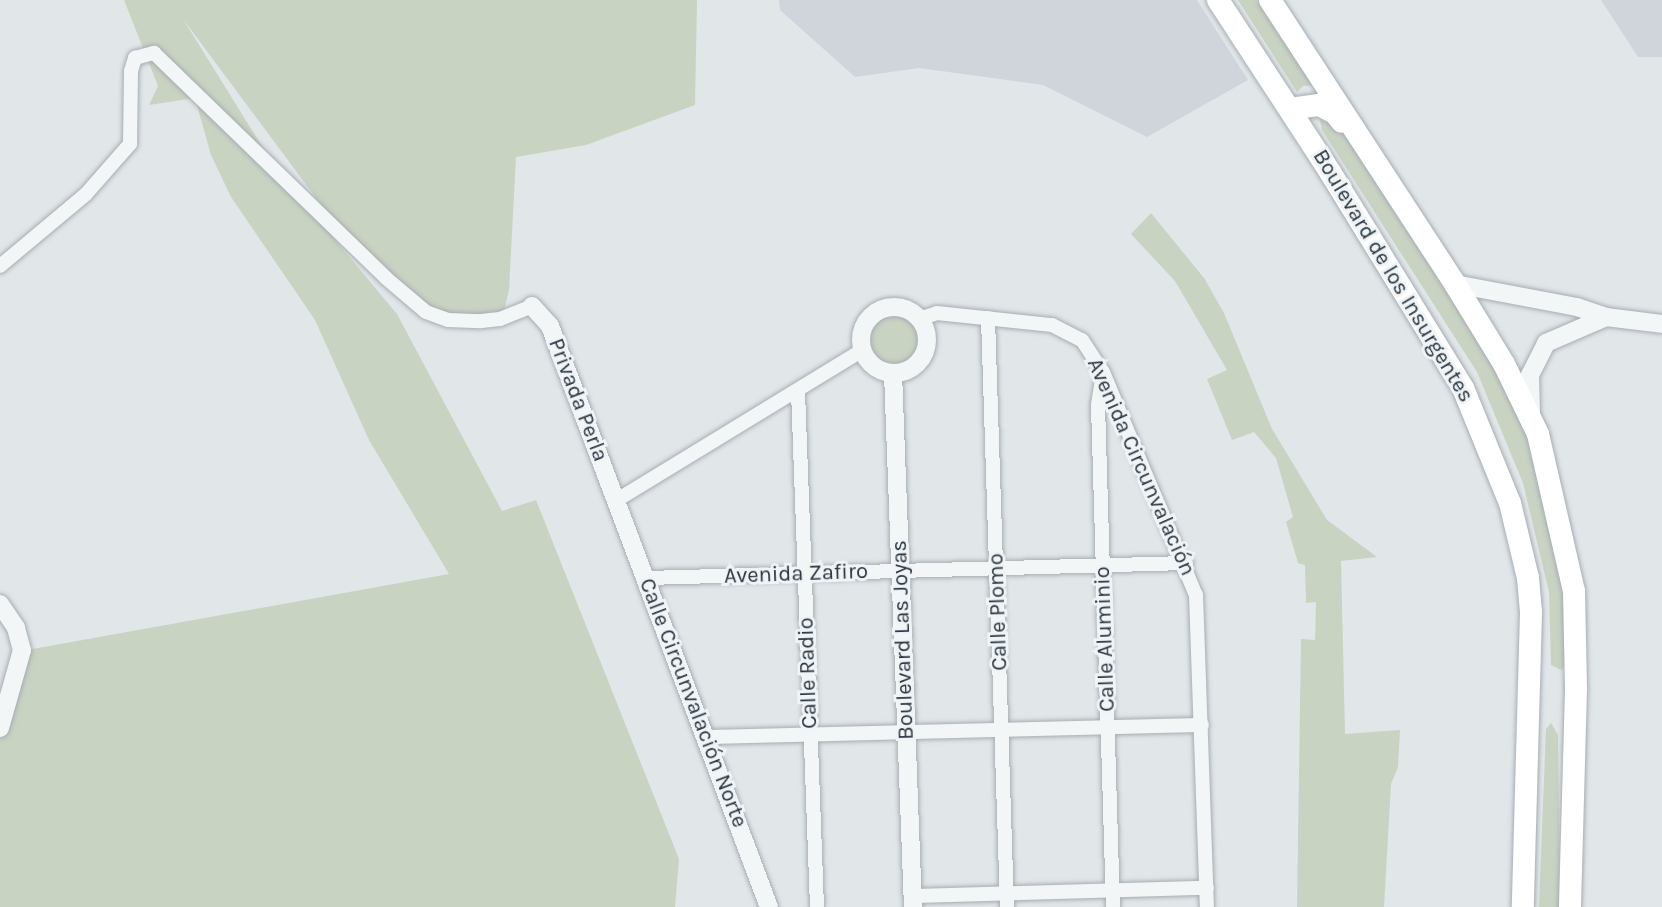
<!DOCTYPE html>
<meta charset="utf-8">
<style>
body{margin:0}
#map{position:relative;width:1662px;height:907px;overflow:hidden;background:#e1e6e9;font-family:Karla,sans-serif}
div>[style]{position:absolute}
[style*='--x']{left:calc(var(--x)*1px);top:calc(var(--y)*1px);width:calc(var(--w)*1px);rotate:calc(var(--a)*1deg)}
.built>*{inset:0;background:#cfd5db}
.green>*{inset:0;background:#c9d3c2}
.round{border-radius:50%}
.roads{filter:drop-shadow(0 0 2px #a6aeb3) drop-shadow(0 0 2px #a6aeb3)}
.minor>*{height:14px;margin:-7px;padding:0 7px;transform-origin:7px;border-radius:7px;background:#f3f6f7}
.tertiary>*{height:18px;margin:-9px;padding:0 9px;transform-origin:9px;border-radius:9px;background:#f3f6f7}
.tertiary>.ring{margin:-9px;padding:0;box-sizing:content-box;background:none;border:18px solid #f3f6f7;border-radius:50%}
.primary>*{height:22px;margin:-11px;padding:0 11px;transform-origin:11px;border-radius:11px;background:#fff}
span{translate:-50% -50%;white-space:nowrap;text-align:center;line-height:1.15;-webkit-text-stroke:6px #f0f4f7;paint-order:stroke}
.street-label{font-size:22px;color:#293640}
</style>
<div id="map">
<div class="built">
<i style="clip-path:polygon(779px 0,1197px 0,1248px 80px,1147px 137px,1043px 85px,919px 68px,855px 77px,780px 10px)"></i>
<i style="clip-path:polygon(1601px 0,1662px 0,1662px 57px,1638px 57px)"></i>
</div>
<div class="green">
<i style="clip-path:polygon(124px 0,697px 0,695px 105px,586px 145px,516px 157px,509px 290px,503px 315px,480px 319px,426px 311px,351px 245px,183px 19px,276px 169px,397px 314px,502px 511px,536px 500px,679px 859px,675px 907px,0 907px,0 714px,16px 652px,449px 574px,369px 440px,315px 320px,231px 197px,211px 155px,195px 98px,149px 105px,158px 86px)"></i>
<i style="clip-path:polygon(1238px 0,1256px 0,1318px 85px,1303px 86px,1297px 92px)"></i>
<i style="clip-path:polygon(1319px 116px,1334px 121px,1356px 151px,1491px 355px,1526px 430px,1563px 570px,1566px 665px,1561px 670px,1551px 665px,1549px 592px,1523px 483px,1477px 372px,1322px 130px)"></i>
<i style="clip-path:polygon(1151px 213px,1204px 278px,1224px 313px,1272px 429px,1327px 520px,1377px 557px,1341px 561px,1345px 734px,1400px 730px,1398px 767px,1391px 784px,1384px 907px,1297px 907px,1301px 639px,1315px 640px,1316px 602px,1306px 603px,1305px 565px,1298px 563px,1286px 522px,1293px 517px,1276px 458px,1254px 432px,1232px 440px,1207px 379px,1227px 370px,1175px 281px,1131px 234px)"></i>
<i class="round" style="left:868px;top:314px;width:52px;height:52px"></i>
<i style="clip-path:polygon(1551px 723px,1558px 735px,1560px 907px,1539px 907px,1546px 729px)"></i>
</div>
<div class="roads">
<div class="minor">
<i style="--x:0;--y:266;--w:112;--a:-39.9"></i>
<i style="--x:86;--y:194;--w:67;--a:-48.7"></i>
<i style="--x:130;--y:144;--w:73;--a:-89.2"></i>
<i style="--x:131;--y:71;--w:14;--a:-73"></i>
<i style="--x:135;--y:58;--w:20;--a:-15"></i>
<i style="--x:154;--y:53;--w:323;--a:44.1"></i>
<i style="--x:386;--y:278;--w:52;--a:40.4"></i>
<i style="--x:426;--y:312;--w:23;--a:20"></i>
<i style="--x:448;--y:320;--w:33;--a:2"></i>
<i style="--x:481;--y:321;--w:19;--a:-6"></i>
<i style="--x:500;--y:319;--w:35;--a:-22"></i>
<i style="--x:988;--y:318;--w:589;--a:88.15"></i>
<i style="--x:919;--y:319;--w:19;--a:-18"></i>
<i style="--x:937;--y:313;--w:116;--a:6"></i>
<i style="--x:1052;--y:325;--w:34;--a:27"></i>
<i style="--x:1082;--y:340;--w:38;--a:57"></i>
<i style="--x:1103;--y:372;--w:242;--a:67.4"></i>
<i style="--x:1196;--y:595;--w:312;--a:88"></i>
<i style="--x:1103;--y:373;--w:32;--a:99"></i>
<i style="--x:1098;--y:405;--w:502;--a:88.29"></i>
<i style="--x:798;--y:391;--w:516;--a:87.89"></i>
<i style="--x:617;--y:500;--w:288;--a:-31.4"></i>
<i style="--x:646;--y:578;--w:540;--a:-1.59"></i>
<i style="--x:706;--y:737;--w:496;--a:-1.4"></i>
<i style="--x:913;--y:896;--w:294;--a:-1.6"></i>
</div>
<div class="tertiary">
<i style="--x:1455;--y:284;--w:124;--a:10.7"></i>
<i style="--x:1577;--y:307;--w:31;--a:19"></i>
<i style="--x:1606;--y:317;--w:56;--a:7.1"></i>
<i style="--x:532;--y:306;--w:27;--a:48"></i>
<i style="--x:550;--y:326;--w:621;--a:69.35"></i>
<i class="ring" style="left:861px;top:307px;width:48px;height:48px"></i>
<i style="--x:893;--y:373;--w:534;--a:87.86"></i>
<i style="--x:1531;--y:415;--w:40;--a:-91.4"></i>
<i style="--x:1530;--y:375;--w:36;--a:-63"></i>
<i style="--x:1546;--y:343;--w:65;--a:-23.4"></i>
<i style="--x:0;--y:604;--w:29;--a:56"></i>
<i style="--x:16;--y:628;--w:23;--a:75"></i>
<i style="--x:22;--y:650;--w:81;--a:105.8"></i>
</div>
<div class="primary">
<i style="--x:1218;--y:0;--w:205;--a:56.9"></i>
<i style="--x:1330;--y:172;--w:254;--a:58.4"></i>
<i style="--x:1463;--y:388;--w:124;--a:67.8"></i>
<i style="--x:1510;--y:503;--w:77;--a:76.5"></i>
<i style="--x:1528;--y:578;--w:34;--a:85"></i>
<i style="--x:1531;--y:612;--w:295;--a:91.6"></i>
<i style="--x:1270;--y:0;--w:339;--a:56.9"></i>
<i style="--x:1455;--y:284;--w:94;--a:58.5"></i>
<i style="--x:1504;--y:364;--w:78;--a:64.1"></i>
<i style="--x:1538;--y:434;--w:161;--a:77.1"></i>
<i style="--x:1574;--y:591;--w:99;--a:88.8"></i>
<i style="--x:1576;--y:690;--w:217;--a:91.6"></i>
<i style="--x:1290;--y:109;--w:29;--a:-8"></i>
<i style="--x:1319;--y:105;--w:18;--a:27"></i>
<i style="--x:1335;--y:113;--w:11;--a:52"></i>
</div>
</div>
<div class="street-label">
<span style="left:1393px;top:276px;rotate:59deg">Boulevard de los Insurgentes</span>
<span style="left:578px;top:400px;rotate:69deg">Privada Perla</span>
<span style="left:1141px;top:467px;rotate:66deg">Avenida Circunvalación</span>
<span style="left:796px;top:574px;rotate:-2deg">Avenida Zafiro</span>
<span style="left:998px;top:612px;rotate:-92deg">Calle Plomo</span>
<span style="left:1105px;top:639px;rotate:-92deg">Calle Aluminio</span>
<span style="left:903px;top:640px;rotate:-92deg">Boulevard Las Joyas</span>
<span style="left:808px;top:673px;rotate:-92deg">Calle Radio</span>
<span style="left:693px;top:703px;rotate:69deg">Calle Circunvalación Norte</span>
</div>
</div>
